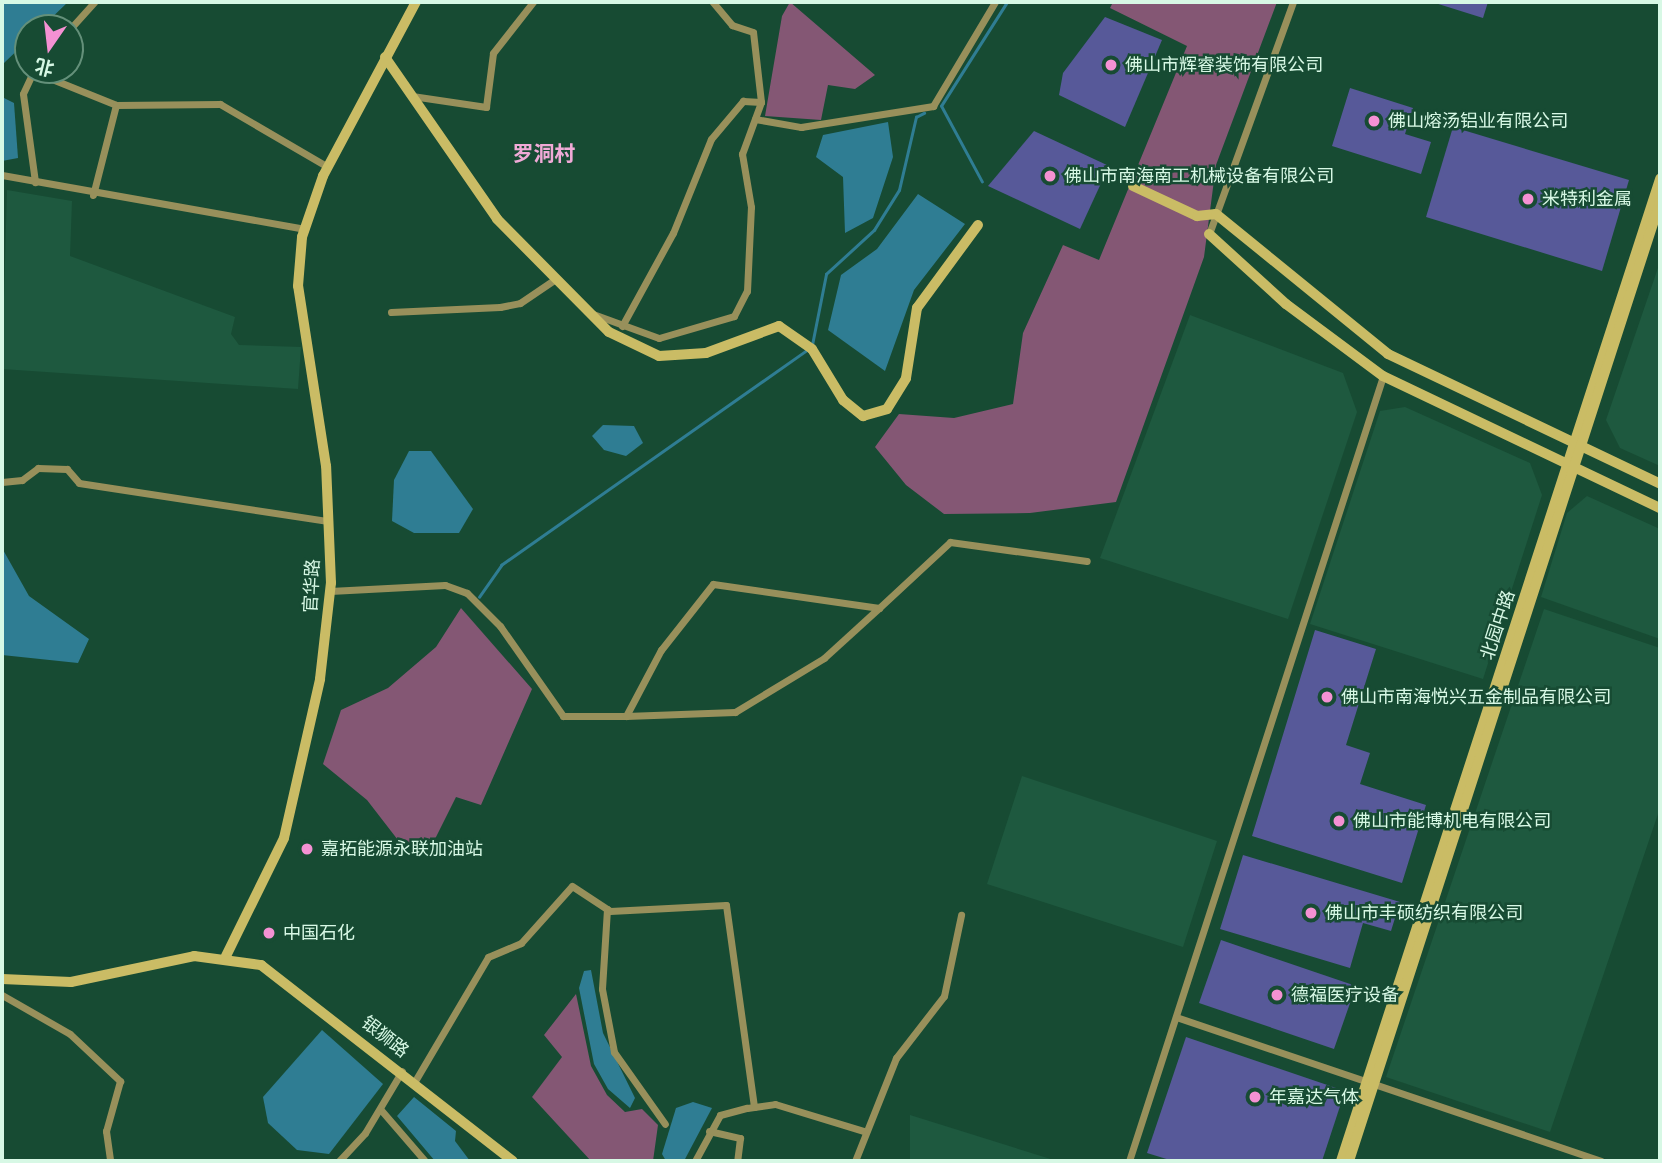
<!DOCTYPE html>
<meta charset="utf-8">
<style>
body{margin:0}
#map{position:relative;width:1662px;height:1163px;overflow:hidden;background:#174b33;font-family:"PT Sans","Noto Sans SC",sans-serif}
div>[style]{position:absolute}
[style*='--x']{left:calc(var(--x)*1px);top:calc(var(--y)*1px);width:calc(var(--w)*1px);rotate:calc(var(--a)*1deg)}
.built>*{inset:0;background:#1e593f}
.green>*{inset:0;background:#845774}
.water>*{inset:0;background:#2f7d93}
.stream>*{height:2.5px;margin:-1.25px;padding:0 1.25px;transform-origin:1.25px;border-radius:1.25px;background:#2f7d93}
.building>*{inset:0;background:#575999}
.street>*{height:7px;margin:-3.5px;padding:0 3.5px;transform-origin:3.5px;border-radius:3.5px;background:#98905b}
.secondary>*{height:10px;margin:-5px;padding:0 5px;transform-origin:5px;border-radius:5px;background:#cabc65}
.dots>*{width:19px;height:19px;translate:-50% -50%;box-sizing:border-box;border:4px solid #174b33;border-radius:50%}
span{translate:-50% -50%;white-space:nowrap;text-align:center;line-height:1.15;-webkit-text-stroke:5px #174b33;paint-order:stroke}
.poi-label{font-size:18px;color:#d7f8e5}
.left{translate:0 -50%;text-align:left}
.street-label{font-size:18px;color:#d7f8e5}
.quarter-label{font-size:21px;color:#f0aad7;font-weight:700}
.frame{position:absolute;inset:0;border:4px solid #d7f8e5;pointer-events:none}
.north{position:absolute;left:14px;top:14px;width:70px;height:70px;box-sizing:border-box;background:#174b33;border:2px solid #64907a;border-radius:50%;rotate:194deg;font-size:19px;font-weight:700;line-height:28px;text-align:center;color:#d7f8e5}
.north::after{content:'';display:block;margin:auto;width:24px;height:32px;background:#f491d3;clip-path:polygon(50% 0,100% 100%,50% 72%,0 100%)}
</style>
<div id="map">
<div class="built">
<i style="clip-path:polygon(7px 190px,72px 201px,70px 256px,235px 317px,231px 334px,239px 345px,301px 347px,298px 389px,2px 369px)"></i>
<i style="clip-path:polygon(1660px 262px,1660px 466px,1620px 448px,1606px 420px)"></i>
<i style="clip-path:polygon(1190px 315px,1343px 373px,1357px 412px,1288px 619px,1100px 558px)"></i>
<i style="clip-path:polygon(1405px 407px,1530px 463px,1542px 495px,1483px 679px,1310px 624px,1380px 411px)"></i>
<i style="clip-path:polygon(1587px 496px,1660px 529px,1660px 639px,1541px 597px,1567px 513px)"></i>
<i style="clip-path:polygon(1544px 609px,1660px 648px,1660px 808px,1550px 1132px,1386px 1077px)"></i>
<i style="clip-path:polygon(1022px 776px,1217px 841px,1183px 947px,987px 884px)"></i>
<i style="clip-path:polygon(910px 1115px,1057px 1161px,910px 1161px)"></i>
</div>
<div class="green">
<i style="clip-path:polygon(790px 2px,875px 75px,855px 89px,828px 85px,821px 120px,765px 116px,782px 16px)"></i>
<i style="clip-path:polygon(1113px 2px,1277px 2px,1216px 165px,1204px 257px,1116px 502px,1030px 513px,944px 514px,906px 485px,875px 447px,899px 414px,954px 418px,1013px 404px,1023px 333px,1063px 245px,1099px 260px,1187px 46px,1110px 8px)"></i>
<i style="clip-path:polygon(461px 608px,532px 689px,481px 805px,456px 797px,429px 851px,401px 844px,367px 800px,323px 764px,341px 710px,388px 688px,436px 647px)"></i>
<i style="clip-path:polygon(576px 994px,591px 1066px,607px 1095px,625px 1112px,642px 1109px,658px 1125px,653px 1161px,591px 1161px,532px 1097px,562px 1057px,544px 1035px)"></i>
</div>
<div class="water">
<i style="clip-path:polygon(2px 2px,68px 2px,41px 28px,28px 28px,28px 40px,4px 63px)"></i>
<i style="clip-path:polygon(4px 98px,14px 103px,18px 158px,2px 161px)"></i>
<i style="clip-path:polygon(888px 122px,893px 157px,873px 218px,845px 233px,843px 177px,816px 157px,823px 135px)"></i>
<i style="clip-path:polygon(918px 194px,965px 224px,914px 290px,885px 371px,828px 330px,841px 275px,877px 249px)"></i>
<i style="clip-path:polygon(603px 425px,634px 426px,643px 443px,626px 456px,604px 450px,592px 436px)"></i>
<i style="clip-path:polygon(409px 451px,431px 451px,473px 509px,459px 533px,414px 533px,392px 521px,394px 480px)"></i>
<i style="clip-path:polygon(2px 548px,29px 596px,89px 639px,78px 663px,2px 655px)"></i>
<i style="clip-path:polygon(591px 970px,603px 1033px,635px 1098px,630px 1108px,608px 1089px,594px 1064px,579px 988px,584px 971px)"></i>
<i style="clip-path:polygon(322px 1030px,383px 1084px,329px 1154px,297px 1150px,268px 1123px,263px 1097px)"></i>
<i style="clip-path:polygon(414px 1097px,456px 1131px,455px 1141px,470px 1161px,435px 1161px,397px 1116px)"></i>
<i style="clip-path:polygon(693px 1102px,712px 1108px,684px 1161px,666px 1161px,662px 1154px,676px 1108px)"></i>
</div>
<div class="stream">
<i style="--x:982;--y:182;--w:86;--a:-118.3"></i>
<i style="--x:941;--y:106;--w:123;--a:-57.6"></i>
<i style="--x:812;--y:345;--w:72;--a:-78.8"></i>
<i style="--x:826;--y:274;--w:65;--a:-42.5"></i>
<i style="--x:874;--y:230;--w:47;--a:-58"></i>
<i style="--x:899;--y:190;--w:75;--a:-76.9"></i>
<i style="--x:916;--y:117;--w:9;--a:-27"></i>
<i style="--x:479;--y:597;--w:39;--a:-55"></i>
<i style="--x:501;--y:565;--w:374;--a:-35.1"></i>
</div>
<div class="building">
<i style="clip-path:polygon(1432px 2px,1488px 2px,1483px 18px)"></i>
<i style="clip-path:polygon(1105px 17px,1162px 40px,1125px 127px,1059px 95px,1063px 73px)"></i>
<i style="clip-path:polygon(1350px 88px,1413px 108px,1405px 134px,1431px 142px,1421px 174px,1332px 146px)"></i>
<i style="clip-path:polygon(1453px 127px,1629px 180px,1602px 271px,1426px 217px)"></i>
<i style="clip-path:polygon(1034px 131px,1109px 166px,1080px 229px,988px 186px)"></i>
<i style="clip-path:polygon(1315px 630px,1376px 649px,1346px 745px,1370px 753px,1360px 784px,1426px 805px,1402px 883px,1252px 836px)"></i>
<i style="clip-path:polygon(1243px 855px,1400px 902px,1391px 931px,1363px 923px,1350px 968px,1220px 929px)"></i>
<i style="clip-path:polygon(1221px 940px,1356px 986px,1334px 1049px,1199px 1003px)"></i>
<i style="clip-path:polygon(1186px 1037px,1345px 1091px,1322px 1161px,1173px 1161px,1147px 1153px)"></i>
</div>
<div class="street">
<i style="--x:70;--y:29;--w:36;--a:-48"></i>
<i style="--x:34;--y:70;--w:26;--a:115"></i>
<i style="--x:23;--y:94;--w:89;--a:82.2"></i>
<i style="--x:32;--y:71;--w:91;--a:22"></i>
<i style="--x:116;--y:105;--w:104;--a:-0.6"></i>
<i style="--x:220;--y:104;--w:125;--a:30.3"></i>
<i style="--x:412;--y:96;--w:75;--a:8.5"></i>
<i style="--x:486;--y:107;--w:54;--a:-82.6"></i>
<i style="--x:493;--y:53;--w:65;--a:-51.9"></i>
<i style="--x:755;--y:119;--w:47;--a:9.9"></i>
<i style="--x:801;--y:127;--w:134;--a:-9"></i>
<i style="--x:933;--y:106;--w:121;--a:-59.2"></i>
<i style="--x:2;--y:175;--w:308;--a:10.1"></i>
<i style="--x:93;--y:195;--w:93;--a:-75.7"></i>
<i style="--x:1209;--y:234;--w:247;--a:-70.1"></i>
<i style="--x:391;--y:312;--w:109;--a:-2.6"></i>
<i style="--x:500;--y:307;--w:20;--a:-11"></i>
<i style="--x:520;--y:303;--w:41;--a:-34.1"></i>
<i style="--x:593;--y:314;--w:70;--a:20"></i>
<i style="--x:659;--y:338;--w:78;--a:-16.3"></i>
<i style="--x:734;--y:316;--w:28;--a:-63"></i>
<i style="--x:747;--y:291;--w:84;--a:-87.3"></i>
<i style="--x:751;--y:207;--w:54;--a:-99.6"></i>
<i style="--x:742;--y:154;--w:55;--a:-69.9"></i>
<i style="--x:622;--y:326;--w:106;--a:-61.3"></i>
<i style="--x:673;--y:233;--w:101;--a:-68"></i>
<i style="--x:711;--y:139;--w:50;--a:-49.9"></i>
<i style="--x:743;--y:101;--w:18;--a:3"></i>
<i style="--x:761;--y:102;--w:70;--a:-96.5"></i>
<i style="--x:753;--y:32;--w:22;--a:-162"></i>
<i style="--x:732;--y:25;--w:30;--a:-130"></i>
<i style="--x:2;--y:482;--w:20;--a:-6"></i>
<i style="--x:22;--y:480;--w:20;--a:-37"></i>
<i style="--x:38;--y:468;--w:29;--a:2"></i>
<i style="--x:67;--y:469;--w:18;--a:49"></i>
<i style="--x:79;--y:483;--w:252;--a:8.7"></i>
<i style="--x:330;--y:591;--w:115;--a:-3"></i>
<i style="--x:445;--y:585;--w:23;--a:20"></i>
<i style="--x:467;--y:593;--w:47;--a:45"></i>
<i style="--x:500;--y:626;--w:110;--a:55"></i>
<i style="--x:563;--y:716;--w:63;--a:0"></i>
<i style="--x:626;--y:716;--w:75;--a:-62.1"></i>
<i style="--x:661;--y:650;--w:84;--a:-51.8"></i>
<i style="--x:713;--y:584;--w:168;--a:8.2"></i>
<i style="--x:879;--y:608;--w:97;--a:-42.9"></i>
<i style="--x:950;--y:542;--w:138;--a:7.9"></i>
<i style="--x:626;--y:716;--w:109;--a:-2.1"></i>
<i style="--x:735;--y:712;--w:104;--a:-31.2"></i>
<i style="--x:824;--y:658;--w:74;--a:-42.3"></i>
<i style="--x:607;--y:909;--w:80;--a:93.6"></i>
<i style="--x:602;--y:989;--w:64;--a:79.2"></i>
<i style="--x:614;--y:1052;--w:88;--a:54.7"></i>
<i style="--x:2;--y:995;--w:78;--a:29.8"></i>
<i style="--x:70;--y:1034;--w:69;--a:43.2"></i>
<i style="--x:120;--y:1081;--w:52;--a:105.6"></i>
<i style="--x:106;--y:1131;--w:30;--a:82"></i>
<i style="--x:1176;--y:1017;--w:449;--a:18.7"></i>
<i style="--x:415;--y:1081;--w:144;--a:-59.5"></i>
<i style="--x:488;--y:957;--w:36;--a:-23"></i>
<i style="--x:521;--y:943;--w:76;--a:-48.2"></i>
<i style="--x:572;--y:886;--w:45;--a:33.3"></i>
<i style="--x:610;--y:911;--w:116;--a:-3"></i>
<i style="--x:726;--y:905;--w:204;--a:82.1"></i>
<i style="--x:381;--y:1110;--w:67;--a:49.2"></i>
<i style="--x:709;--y:1131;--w:32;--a:13"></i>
<i style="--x:740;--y:1138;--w:23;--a:97"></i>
<i style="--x:339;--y:1161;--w:38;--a:-47"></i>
<i style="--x:365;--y:1133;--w:72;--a:-59.2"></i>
<i style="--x:695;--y:1161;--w:52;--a:-61.5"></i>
<i style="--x:720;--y:1115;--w:28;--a:-15"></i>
<i style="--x:747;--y:1108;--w:28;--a:-8"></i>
<i style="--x:775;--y:1104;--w:93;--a:16.9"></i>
<i style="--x:855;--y:1161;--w:111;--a:-68.3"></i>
<i style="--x:896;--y:1058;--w:78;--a:-52.3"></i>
<i style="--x:944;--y:996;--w:83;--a:-78.1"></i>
<i style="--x:1129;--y:1161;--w:825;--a:-72.07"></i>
</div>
<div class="secondary">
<i style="--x:385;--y:57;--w:197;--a:55.3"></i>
<i style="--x:497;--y:219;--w:159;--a:45.3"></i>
<i style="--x:609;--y:332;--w:55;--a:25.6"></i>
<i style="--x:659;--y:356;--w:47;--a:-3.7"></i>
<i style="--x:706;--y:353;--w:78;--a:-20.3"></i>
<i style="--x:779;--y:326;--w:40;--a:34.9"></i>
<i style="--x:812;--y:349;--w:60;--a:58.7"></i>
<i style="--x:843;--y:400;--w:26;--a:39"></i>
<i style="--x:863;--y:416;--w:25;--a:-16"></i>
<i style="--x:887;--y:409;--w:36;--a:-58"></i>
<i style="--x:906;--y:378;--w:71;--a:-81.1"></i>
<i style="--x:917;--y:308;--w:103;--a:-53.7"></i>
<i style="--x:1133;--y:186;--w:71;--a:25.1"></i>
<i style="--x:1197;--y:216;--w:19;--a:-6"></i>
<i style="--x:1216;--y:214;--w:222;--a:39.1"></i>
<i style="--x:1388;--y:354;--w:301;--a:25.5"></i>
<i style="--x:1209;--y:234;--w:104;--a:42.3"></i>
<i style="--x:1286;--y:304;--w:121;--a:36.6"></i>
<i style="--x:1383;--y:376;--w:307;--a:25.5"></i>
<i style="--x:226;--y:956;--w:131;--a:-63.8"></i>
<i style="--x:284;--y:838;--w:163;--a:-77.2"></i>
<i style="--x:320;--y:679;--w:97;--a:-83.5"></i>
<i style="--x:331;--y:583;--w:117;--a:-92.4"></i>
<i style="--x:326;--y:466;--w:182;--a:-98.8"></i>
<i style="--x:298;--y:286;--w:49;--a:-85.3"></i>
<i style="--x:302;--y:237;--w:65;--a:-71"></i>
<i style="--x:323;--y:176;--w:197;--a:-61.9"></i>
<i style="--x:2;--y:979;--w:69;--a:2.5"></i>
<i style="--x:71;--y:982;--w:126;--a:-11.9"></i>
<i style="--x:194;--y:956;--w:68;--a:7.7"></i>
<i style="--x:261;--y:965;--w:319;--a:37.9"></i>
<i style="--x:1341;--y:1161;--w:1033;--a:-72"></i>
<i style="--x:1349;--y:1161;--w:1008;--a:-72.03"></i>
</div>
<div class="dots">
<i style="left:1111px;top:65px;background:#f491d3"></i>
<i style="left:1374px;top:121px;background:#f491d3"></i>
<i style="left:1050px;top:176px;background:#f491d3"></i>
<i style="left:1528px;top:199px;background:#f491d3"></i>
<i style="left:1327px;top:697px;background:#f491d3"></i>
<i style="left:1339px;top:821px;background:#f491d3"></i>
<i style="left:307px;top:849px;background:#f491d3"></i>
<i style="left:1311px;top:913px;background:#f491d3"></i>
<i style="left:269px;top:933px;background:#f491d3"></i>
<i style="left:1277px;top:995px;background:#f491d3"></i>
<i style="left:1255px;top:1097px;background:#f491d3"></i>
</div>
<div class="poi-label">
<span class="left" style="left:1125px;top:65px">佛山市辉睿装饰有限公司</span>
<span class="left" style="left:1388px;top:121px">佛山熔汤铝业有限公司</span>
<span class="left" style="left:1064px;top:176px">佛山市南海南工机械设备有限公司</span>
<span class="left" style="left:1542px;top:199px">米特利金属</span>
<span class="left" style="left:1341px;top:697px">佛山市南海悦兴五金制品有限公司</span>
<span class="left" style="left:1353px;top:821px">佛山市能博机电有限公司</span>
<span class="left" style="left:321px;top:849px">嘉拓能源永联加油站</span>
<span class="left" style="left:1325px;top:913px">佛山市丰硕纺织有限公司</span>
<span class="left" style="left:283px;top:933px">中国石化</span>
<span class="left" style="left:1291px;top:995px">德福医疗设备</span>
<span class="left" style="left:1269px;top:1097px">年嘉达气体</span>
</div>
<div class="street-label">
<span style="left:312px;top:586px;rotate:-87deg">官华路</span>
<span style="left:1498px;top:625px;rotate:-72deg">北园中路</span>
<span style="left:385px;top:1037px;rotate:38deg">银狮路</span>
</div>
<div class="quarter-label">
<span style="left:544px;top:154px">罗洞村</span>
</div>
<div class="frame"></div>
<div class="north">北</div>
</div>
